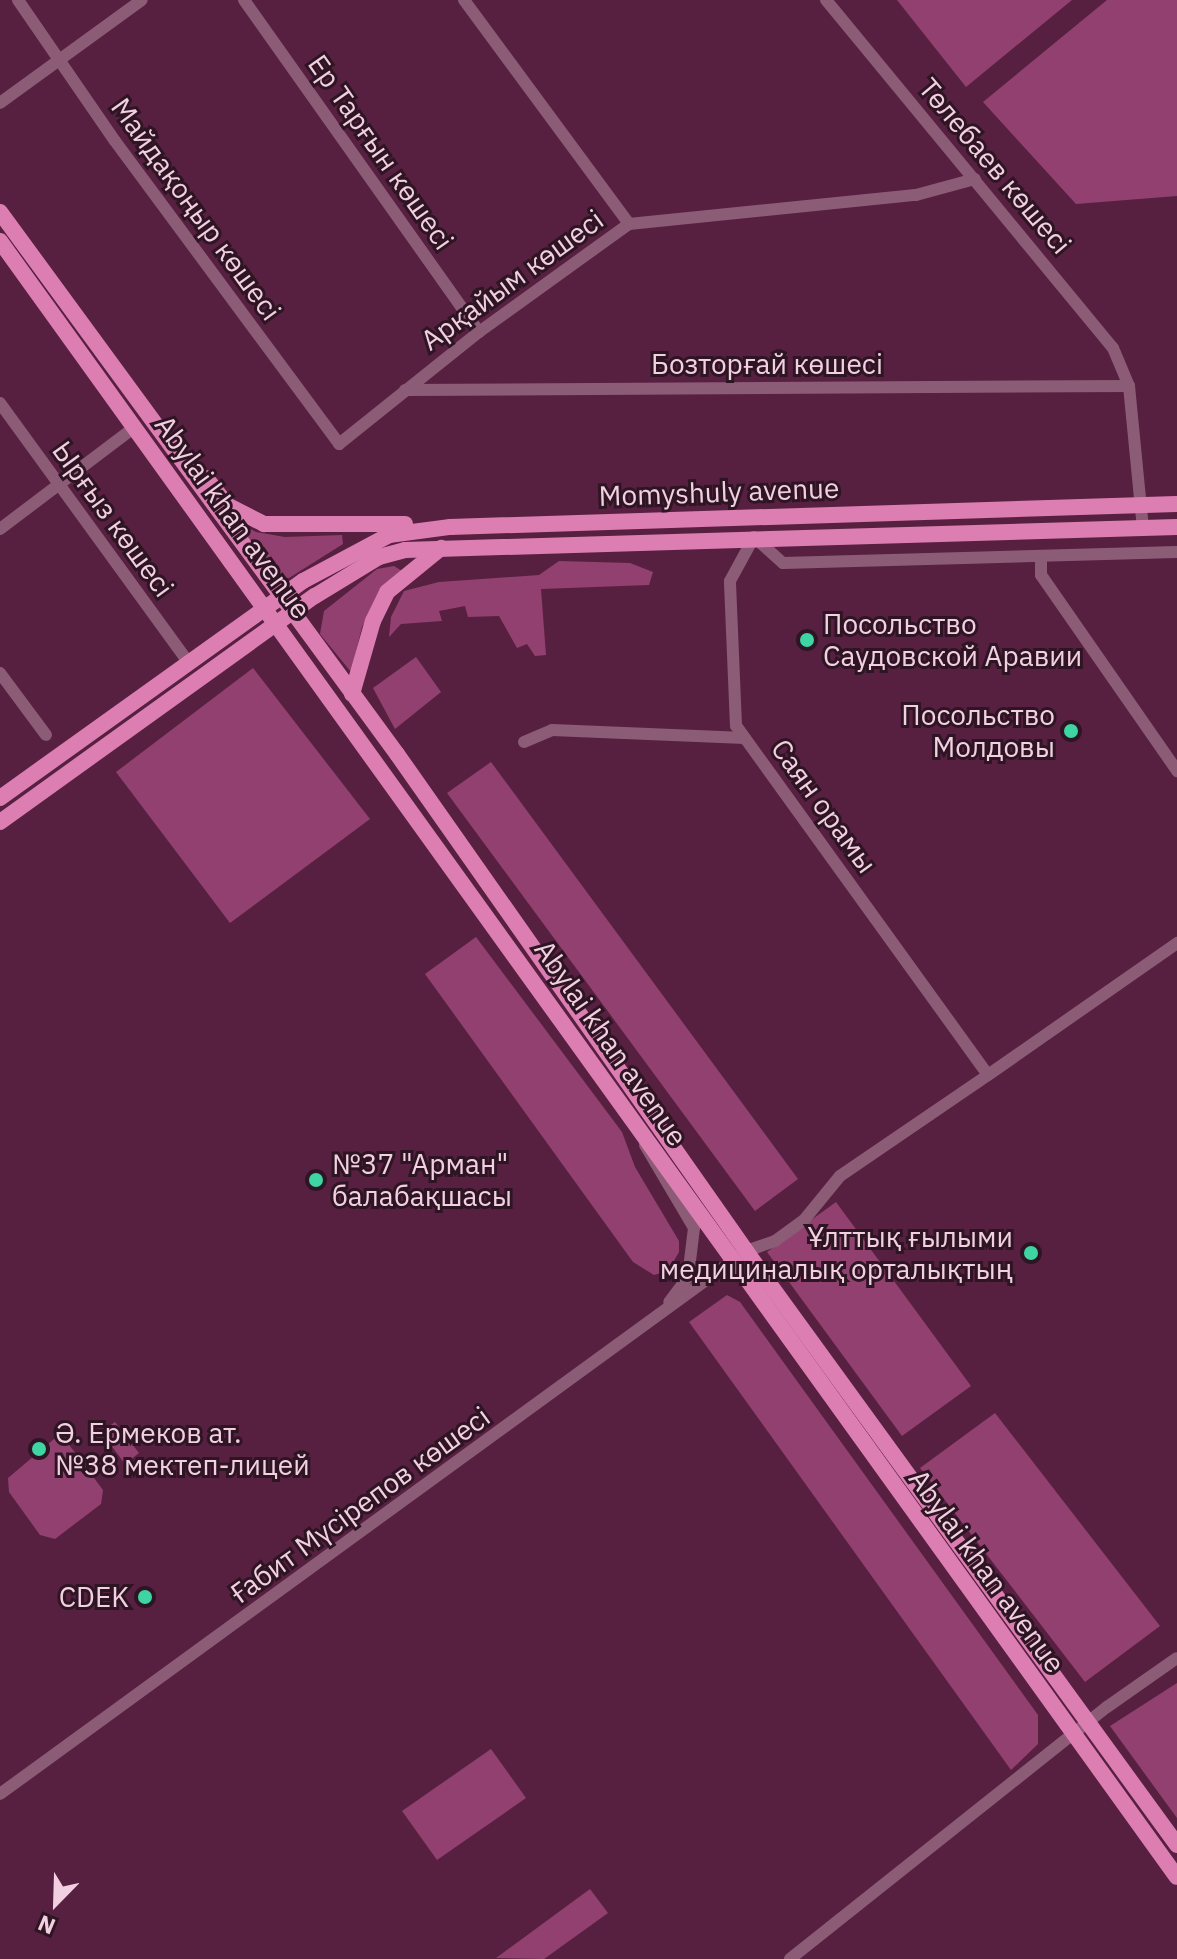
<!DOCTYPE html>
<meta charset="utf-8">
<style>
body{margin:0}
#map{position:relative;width:1177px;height:1959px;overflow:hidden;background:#572041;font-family:"IBM Plex Sans",sans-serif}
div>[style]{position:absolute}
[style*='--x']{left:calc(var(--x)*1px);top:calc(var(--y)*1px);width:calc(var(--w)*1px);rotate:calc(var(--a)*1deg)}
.green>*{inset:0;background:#924070}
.minor>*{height:12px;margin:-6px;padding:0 6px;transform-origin:6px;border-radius:6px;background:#8c5c76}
.major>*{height:16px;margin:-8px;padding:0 8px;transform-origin:8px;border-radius:8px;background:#dd7eb3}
.dots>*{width:22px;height:22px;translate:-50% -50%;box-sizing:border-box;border:4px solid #2e1523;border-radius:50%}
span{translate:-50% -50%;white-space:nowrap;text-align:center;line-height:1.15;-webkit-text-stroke:6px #2e1523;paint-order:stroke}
.street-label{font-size:28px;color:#f2cfe1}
.poi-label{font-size:28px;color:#f2cfe1}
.left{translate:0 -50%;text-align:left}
.right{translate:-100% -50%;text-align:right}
.north{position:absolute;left:16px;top:1863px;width:80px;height:80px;-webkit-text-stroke:6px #2e1523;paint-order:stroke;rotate:203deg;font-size:22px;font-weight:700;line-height:32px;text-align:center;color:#f2cfe1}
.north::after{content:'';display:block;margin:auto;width:28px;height:36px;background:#f2cfe1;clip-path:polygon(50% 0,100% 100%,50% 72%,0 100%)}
</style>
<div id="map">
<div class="green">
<i style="clip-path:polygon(897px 0,1072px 0,966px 87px)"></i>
<i style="clip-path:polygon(1107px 0,1177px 0,1177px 196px,1076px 204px,983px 102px)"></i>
<i style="clip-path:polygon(230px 518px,256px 532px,285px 537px,342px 535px,343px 544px,289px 578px,273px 576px)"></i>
<i style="clip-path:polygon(559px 561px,630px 563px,653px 572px,649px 585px,541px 589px,546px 655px,535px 656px,527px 644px,517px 648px,499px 616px,468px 617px,465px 606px,439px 611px,442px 621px,401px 624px,389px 637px,391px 617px,404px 591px,439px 582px,539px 575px)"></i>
<i style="clip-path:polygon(394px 566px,402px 571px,382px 589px,362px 627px,351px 672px,320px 634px,324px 611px,377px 569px)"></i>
<i style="clip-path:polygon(416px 657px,441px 692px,395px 729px,373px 688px)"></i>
<i style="clip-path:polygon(253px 668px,370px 819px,230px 923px,116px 772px)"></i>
<i style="clip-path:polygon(491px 762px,798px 1179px,755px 1211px,447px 793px)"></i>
<i style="clip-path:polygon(476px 937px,622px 1132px,635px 1167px,679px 1241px,679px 1252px,668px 1271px,654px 1275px,633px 1262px,425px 974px)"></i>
<i style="clip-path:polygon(836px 1202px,971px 1386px,902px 1436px,767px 1252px)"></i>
<i style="clip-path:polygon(727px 1295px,740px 1302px,1038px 1715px,1038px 1744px,1011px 1770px,689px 1322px)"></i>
<i style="clip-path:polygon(995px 1413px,1160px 1626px,1085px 1682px,920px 1468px)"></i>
<i style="clip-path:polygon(115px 1422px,139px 1453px,125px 1464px,101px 1432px)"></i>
<i style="clip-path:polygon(54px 1439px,67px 1442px,103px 1490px,101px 1504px,55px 1539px,40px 1535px,9px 1492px,8px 1478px)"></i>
<i style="clip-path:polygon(1177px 1683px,1177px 1818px,1110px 1726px)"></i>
<i style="clip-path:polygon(491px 1749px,526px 1798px,437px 1860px,402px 1811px)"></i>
<i style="clip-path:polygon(590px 1889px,608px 1913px,544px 1959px,496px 1958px)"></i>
</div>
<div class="minor">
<i style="--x:18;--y:0;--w:171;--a:55.5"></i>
<i style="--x:115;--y:141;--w:377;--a:53.5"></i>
<i style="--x:339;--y:444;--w:179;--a:-38.7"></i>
<i style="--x:479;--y:332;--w:185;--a:-35.8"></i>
<i style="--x:629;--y:224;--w:288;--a:-5.8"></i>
<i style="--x:916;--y:195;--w:61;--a:-15.2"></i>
<i style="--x:244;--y:0;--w:407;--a:54.7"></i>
<i style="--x:464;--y:0;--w:278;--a:53.6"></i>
<i style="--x:826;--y:0;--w:451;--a:50.5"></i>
<i style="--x:1113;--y:348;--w:41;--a:67.2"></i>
<i style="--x:1129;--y:386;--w:144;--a:84.4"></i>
<i style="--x:0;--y:103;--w:175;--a:-36"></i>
<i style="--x:405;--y:390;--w:724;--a:-0.32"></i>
<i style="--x:0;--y:403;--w:320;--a:54"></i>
<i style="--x:0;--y:529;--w:169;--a:-37.1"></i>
<i style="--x:1041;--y:556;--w:19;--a:90"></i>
<i style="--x:1041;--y:575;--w:239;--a:55.2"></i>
<i style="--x:0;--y:673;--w:77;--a:53.4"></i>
<i style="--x:524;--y:742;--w:30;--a:-23"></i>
<i style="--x:552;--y:730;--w:193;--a:2.4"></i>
<i style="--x:988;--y:1075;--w:231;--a:-34.9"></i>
<i style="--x:645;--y:1145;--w:96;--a:59.4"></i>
<i style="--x:694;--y:1228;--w:49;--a:97"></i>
<i style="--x:688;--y:1277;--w:31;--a:127"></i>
<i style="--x:0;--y:1794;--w:923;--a:-36.05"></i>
<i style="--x:746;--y:1251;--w:31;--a:-19"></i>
<i style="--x:775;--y:1241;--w:36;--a:-36"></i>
<i style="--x:804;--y:1220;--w:57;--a:-50.7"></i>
<i style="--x:840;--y:1176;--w:179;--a:-34.3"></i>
<i style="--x:988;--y:1075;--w:430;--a:-125.8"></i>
<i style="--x:736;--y:726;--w:145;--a:-92.4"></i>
<i style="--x:730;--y:581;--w:50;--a:-61.4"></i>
<i style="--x:754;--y:537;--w:39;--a:42"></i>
<i style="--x:783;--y:563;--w:394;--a:-1.6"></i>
<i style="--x:790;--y:1959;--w:405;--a:-38.5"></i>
<i style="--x:1107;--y:1707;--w:85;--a:-35"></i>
</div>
<div class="major">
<i style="--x:0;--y:212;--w:672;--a:53.78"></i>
<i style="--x:397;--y:754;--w:645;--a:54.91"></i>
<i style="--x:768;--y:1282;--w:696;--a:54"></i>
<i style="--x:0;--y:241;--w:2015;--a:54.27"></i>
<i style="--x:206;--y:478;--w:34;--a:52"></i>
<i style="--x:227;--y:505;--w:42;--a:27.2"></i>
<i style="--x:264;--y:524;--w:141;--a:0"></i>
<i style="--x:352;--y:694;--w:76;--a:-74"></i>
<i style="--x:373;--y:621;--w:32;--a:-64"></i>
<i style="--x:387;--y:592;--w:70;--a:-39.2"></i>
<i style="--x:0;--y:798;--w:373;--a:-35.6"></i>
<i style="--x:303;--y:581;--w:98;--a:-28.1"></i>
<i style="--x:389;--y:535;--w:62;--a:-7.5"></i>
<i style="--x:450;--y:527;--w:727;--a:-1.81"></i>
<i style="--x:0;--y:822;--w:388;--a:-35.7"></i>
<i style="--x:315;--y:596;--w:75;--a:-31.4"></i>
<i style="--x:379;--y:557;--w:27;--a:-15"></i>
<i style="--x:405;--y:550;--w:772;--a:-1.71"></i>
</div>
<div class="dots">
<i style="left:807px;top:640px;background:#3ed4a3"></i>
<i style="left:1071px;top:731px;background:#3ed4a3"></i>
<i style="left:316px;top:1180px;background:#3ed4a3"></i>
<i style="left:1031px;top:1253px;background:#3ed4a3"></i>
<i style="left:39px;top:1449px;background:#3ed4a3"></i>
<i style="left:145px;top:1597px;background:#3ed4a3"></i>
</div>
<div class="street-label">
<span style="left:381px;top:152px;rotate:55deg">Ер Тарғын көшесі</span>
<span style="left:995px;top:166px;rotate:50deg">Төлебаев көшесі</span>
<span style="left:196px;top:209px;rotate:54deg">Майдақоңыр көшесі</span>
<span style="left:512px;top:280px;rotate:-36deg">Арқайым көшесі</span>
<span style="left:767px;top:364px">Бозторғай көшесі</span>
<span style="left:719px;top:492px;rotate:-2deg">Momyshuly avenue</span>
<span style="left:233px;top:517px;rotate:54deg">Abylai khan avenue</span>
<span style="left:113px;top:519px;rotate:54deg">Ырғыз көшесі</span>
<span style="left:824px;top:806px;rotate:54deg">Саян орамы</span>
<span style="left:611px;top:1043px;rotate:55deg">Abylai khan avenue</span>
<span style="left:360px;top:1505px;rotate:-36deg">Ғабит Мүсірепов көшесі</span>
<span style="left:987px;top:1571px;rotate:54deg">Abylai khan avenue</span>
</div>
<div class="poi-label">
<span class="left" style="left:823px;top:640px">Посольство<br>Саудовской Аравии</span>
<span class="right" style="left:1055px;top:731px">Посольство<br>Молдовы</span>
<span class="left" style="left:332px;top:1180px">№37 "Арман"<br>балабақшасы</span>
<span class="right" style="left:1013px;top:1253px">Ұлттық ғылыми<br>медициналық орталықтың</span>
<span class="left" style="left:55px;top:1449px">Ә. Ермеков ат.<br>№38 мектеп-лицей</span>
<span class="right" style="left:129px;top:1597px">CDEK</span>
</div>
<div class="north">N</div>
</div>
